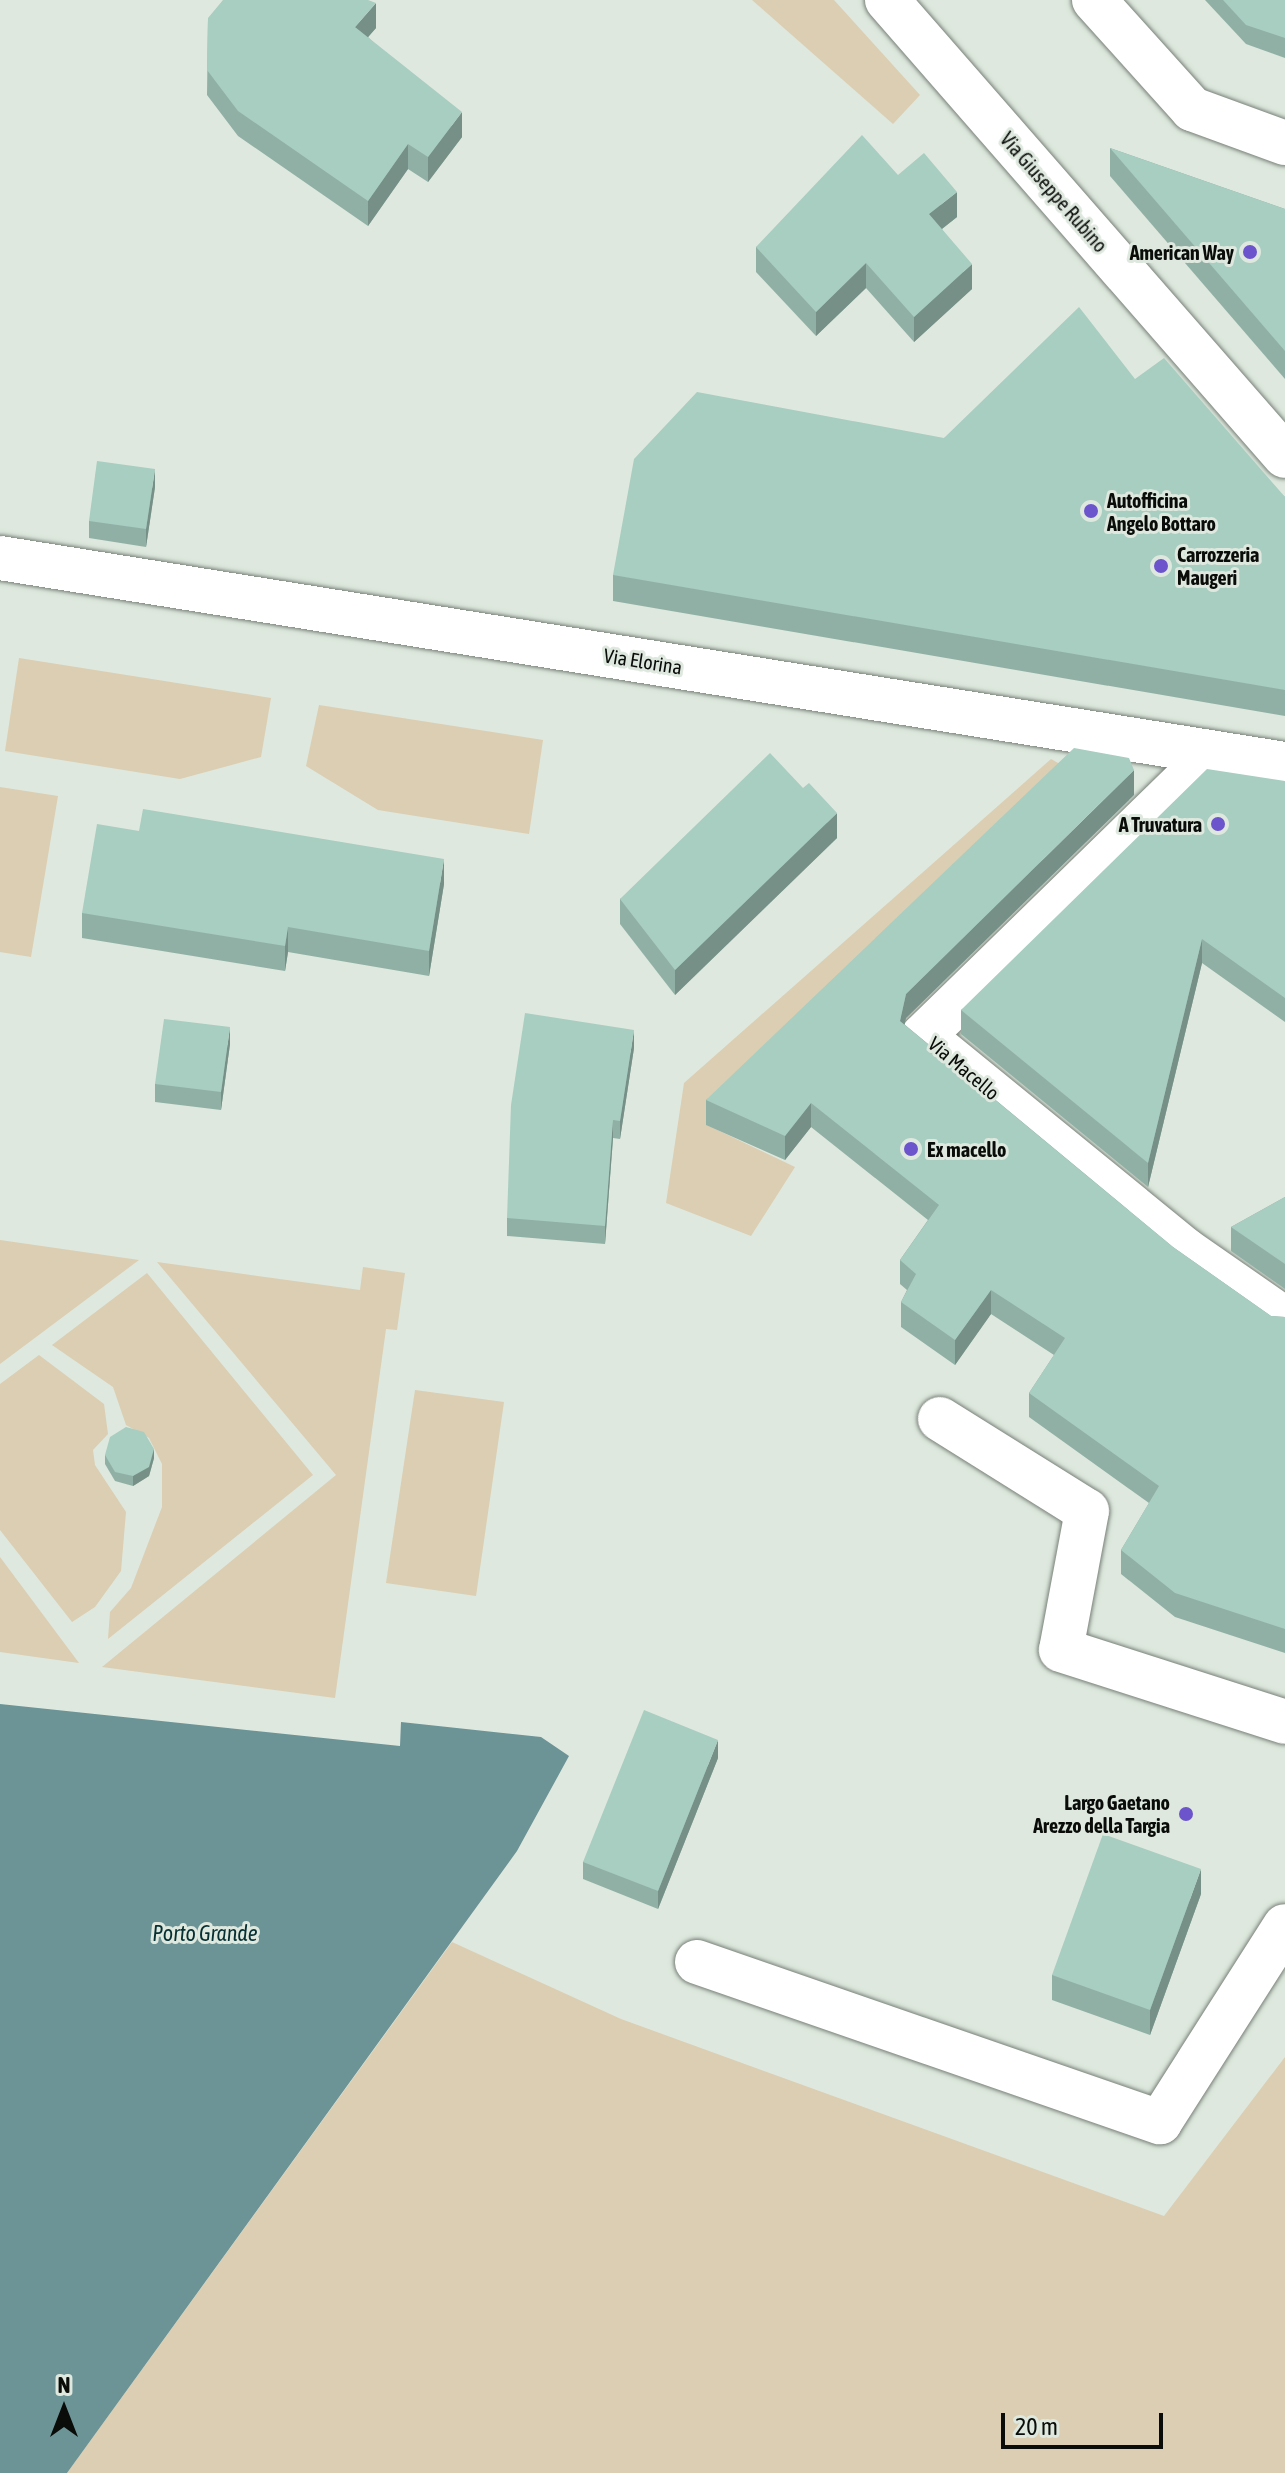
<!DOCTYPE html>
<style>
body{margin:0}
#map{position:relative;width:1285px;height:2473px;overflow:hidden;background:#dee8de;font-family:"Asap Condensed",sans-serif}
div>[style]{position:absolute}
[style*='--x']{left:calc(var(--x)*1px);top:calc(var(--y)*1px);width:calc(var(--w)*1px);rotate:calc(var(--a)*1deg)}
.green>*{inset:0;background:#dbceb2}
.water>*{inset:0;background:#6c9396}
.roads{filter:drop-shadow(0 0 2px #788078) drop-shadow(0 0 2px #788078)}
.minor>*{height:44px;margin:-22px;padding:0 22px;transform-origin:22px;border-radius:22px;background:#fff}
.secondary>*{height:44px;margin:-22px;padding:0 22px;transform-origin:22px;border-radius:22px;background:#fff}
.wall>*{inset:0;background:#90b0a6}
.shaded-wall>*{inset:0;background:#769087}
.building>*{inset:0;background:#a8cdc1}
.dots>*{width:22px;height:22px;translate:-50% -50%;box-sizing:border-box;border:4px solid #dee8de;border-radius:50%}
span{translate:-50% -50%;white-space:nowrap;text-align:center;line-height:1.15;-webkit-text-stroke:6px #dee8de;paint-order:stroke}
.street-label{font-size:20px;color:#090c09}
.poi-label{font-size:20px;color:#090c09;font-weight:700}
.right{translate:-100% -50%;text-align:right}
.left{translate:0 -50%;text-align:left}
.water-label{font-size:22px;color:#052f32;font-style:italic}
.north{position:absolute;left:24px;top:2369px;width:80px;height:80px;-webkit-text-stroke:6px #dee8de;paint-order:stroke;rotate:0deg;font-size:22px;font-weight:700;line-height:32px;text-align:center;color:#090c09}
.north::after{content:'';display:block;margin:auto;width:28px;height:36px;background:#090c09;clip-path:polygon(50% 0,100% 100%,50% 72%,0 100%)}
.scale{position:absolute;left:1001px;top:2413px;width:162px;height:36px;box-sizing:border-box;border:4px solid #090c09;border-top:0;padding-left:10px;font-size:24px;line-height:28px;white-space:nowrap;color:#090c09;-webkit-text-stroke:6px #dee8de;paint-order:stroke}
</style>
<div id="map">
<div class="green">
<i style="clip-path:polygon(752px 0,834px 0,920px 95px,893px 124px)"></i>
<i style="clip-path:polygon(19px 658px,271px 698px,261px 757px,180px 779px,5px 751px)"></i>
<i style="clip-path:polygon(319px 705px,543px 740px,529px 834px,378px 810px,306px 766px)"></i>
<i style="clip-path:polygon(1051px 759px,1074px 772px,707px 1125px,795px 1167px,751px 1236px,666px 1203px,684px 1083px)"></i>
<i style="clip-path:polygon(0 787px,58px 796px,31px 957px,0 952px)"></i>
<i style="clip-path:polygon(0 1240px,139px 1260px,0 1364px)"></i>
<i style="clip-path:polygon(157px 1262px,360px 1290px,363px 1267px,405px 1273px,397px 1330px,386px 1329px,335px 1698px,102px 1667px,336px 1475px)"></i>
<i style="clip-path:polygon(147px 1273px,313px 1475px,108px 1639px,110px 1612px,131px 1588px,162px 1507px,162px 1464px,149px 1438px,126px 1425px,113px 1387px,52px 1345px)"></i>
<i style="clip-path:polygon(39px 1355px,104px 1404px,108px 1434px,93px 1450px,95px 1465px,126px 1512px,121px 1571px,95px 1607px,72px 1622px,0 1530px,0 1384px)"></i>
<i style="clip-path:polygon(415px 1390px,504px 1402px,476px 1596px,386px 1583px)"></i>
<i style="clip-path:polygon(0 1557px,79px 1663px,0 1652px)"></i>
<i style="clip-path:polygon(452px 1942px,621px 2019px,1164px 2216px,1285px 2057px,1285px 2473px,67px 2473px)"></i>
</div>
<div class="water">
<i style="clip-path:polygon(0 1704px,400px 1746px,401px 1722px,541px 1737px,569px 1756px,517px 1851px,67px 2473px,0 2473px)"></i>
</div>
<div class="roads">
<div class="minor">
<i style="--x:887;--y:0;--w:605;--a:48.89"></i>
<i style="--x:1213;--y:753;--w:405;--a:135.7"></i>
<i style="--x:923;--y:1036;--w:340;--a:39.2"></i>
<i style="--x:1187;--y:1251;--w:119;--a:34.8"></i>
<i style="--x:940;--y:1419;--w:173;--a:32"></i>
<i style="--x:1087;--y:1511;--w:141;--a:100.6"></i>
<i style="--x:1061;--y:1650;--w:235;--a:17.8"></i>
<i style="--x:697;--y:1962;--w:490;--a:19.1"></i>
<i style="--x:1160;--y:2122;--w:232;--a:-57.5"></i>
</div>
<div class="secondary">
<i style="--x:1094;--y:0;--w:147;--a:48"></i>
<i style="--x:1192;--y:109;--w:99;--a:20.1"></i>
<i style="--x:0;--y:558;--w:1301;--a:9.11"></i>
</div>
</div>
<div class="wall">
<i style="clip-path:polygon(1205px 0,1285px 0,1285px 58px,1246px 44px)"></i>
<i style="clip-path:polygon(208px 18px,376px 28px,368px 37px,462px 137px,428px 182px,408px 169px,368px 226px,238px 136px,207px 95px)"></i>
<i style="clip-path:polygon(1110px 148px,1285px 209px,1285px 379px,1110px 176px)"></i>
<i style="clip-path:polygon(898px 175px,957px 217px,942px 229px,972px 289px,914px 342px,866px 288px,816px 336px,756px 272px,756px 247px)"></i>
<i style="clip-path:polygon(1135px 379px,1285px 497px,1285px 716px,613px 601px,613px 575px,944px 438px)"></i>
<i style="clip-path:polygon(155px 487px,146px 547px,89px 538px,89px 521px)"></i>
<i style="clip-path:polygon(1285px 781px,1285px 1022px,1202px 963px,1148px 1187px,961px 1034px,961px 1010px)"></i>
<i style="clip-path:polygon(803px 788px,837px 838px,675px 995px,620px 924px,620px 899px)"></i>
<i style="clip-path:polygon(1134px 795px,906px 1018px,904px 1024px,1173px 1247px,1271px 1316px,1285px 1317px,1285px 1653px,1175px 1617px,1121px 1574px,1121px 1550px,1149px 1503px,1029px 1417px,1029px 1393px,1054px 1355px,991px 1314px,955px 1365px,901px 1327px,901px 1302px,907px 1290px,900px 1284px,900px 1260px,928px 1220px,811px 1127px,785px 1160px,706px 1125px,706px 1100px)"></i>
<i style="clip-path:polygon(444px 884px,429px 976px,288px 952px,285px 971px,82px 938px,82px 913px)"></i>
<i style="clip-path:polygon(230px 1044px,221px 1110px,155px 1102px,155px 1084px)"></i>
<i style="clip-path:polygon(634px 1048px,620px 1139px,613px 1138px,605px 1244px,507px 1236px,507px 1218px)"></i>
<i style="clip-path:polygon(1285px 1197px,1285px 1289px,1231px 1251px,1231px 1227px)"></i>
<i style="clip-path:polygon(105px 1455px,154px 1458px,149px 1476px,133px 1486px,115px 1481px,105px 1464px)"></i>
<i style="clip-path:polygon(718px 1758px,658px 1909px,583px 1879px,583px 1862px)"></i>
<i style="clip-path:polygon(1201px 1894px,1150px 2035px,1052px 2000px,1052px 1975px)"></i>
</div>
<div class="shaded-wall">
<i style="clip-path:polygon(376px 3px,376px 28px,355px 52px,355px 27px)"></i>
<i style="clip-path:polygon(462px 112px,462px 137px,428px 182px,428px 157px)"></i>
<i style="clip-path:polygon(408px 144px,408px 169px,368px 226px,368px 201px)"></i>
<i style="clip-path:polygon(957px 192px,957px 217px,929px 239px,929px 214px)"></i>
<i style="clip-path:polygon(866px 263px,866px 288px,816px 336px,816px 312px)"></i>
<i style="clip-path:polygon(972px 264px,972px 289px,914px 342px,914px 317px)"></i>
<i style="clip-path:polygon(155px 469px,155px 487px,146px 547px,146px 529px)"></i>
<i style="clip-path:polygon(1134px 770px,1134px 795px,906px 1018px,900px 1045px,900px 1021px,906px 994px)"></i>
<i style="clip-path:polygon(837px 813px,837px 838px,675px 995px,675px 970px)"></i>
<i style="clip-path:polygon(444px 859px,444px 884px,429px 976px,429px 951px)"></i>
<i style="clip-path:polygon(288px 927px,288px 952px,285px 971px,285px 946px)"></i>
<i style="clip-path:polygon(1202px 939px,1202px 963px,1148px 1187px,1148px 1163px)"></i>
<i style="clip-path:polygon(230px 1027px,230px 1044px,221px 1110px,221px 1092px)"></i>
<i style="clip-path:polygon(634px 1030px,634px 1048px,620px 1139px,620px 1121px)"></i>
<i style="clip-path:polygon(811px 1103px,811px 1127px,785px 1160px,785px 1136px)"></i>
<i style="clip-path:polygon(613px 1120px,613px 1138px,605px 1244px,605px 1226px)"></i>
<i style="clip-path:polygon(991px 1290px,991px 1314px,955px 1365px,955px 1340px)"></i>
<i style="clip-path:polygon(154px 1449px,154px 1458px,149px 1476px,133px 1486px,133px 1476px)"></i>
<i style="clip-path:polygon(718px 1740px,718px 1758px,658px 1909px,658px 1891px)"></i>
<i style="clip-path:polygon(1201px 1869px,1201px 1894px,1150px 2035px,1150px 2010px)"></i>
</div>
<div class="building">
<i style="clip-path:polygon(223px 0,368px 0,376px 3px,355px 27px,462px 112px,428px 157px,408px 144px,368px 201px,238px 111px,207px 70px,208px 18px)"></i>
<i style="clip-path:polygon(1223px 0,1285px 0,1285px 38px,1246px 25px)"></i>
<i style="clip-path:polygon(862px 135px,898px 175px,924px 153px,957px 192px,929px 214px,972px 264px,914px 317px,866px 263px,816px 312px,756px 247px)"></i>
<i style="clip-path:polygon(1110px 148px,1285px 209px,1285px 351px)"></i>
<i style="clip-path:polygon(1079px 307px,1135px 379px,1164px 358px,1285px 497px,1285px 690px,613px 575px,634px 459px,697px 392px,944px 438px)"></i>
<i style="clip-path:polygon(97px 461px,155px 469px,146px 529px,89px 521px)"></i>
<i style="clip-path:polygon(1074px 748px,1129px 758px,1134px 770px,906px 994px,900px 1021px,1173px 1247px,1271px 1316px,1285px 1317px,1285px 1629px,1175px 1593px,1121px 1550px,1159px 1486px,1029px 1393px,1065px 1338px,991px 1290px,955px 1340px,901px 1302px,916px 1274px,900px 1260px,939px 1205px,811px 1103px,785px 1136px,706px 1100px)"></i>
<i style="clip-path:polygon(770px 753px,803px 788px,809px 783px,837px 813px,675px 970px,620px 899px)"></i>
<i style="clip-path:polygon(1207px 769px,1285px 781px,1285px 998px,1202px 939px,1148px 1163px,961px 1010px)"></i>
<i style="clip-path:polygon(143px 809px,444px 859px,429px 951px,288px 927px,285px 946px,82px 913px,97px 824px,139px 831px)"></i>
<i style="clip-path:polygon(525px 1013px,634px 1030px,620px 1121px,613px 1120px,605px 1226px,507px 1218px,511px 1105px)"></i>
<i style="clip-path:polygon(164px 1019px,230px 1027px,221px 1092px,155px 1084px)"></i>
<i style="clip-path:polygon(1285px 1197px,1285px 1264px,1231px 1227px)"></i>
<i style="clip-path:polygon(126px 1427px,144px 1432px,154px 1449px,149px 1467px,133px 1476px,115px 1472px,105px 1455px,110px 1437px)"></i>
<i style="clip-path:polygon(644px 1710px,718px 1740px,658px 1891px,583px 1862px)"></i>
<i style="clip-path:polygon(1103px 1834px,1201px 1869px,1150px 2010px,1052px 1975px)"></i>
</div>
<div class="dots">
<i style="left:1250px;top:252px;background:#6c54cd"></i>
<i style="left:1091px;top:511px;background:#6c54cd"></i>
<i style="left:1161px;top:566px;background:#6c54cd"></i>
<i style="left:1218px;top:824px;background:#6c54cd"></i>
<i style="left:911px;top:1149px;background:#6c54cd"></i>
<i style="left:1186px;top:1814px;background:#6c54cd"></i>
</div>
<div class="street-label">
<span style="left:1054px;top:192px;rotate:49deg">Via Giuseppe Rubino</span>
<span style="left:643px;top:661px;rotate:9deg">Via Elorina</span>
<span style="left:964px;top:1068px;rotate:40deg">Via Macello</span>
</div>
<div class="poi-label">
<span class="right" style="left:1234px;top:252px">American Way</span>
<span class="left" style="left:1107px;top:512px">Autofficina<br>Angelo Bottaro</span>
<span class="left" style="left:1177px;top:566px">Carrozzeria<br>Maugeri</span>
<span class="right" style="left:1202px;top:824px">A Truvatura</span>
<span class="left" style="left:927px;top:1149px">Ex macello</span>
<span class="right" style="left:1170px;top:1814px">Largo Gaetano<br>Arezzo della Targia</span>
</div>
<div class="water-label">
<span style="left:205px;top:1934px">Porto Grande</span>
</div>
<div class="north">N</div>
<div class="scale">20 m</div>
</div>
